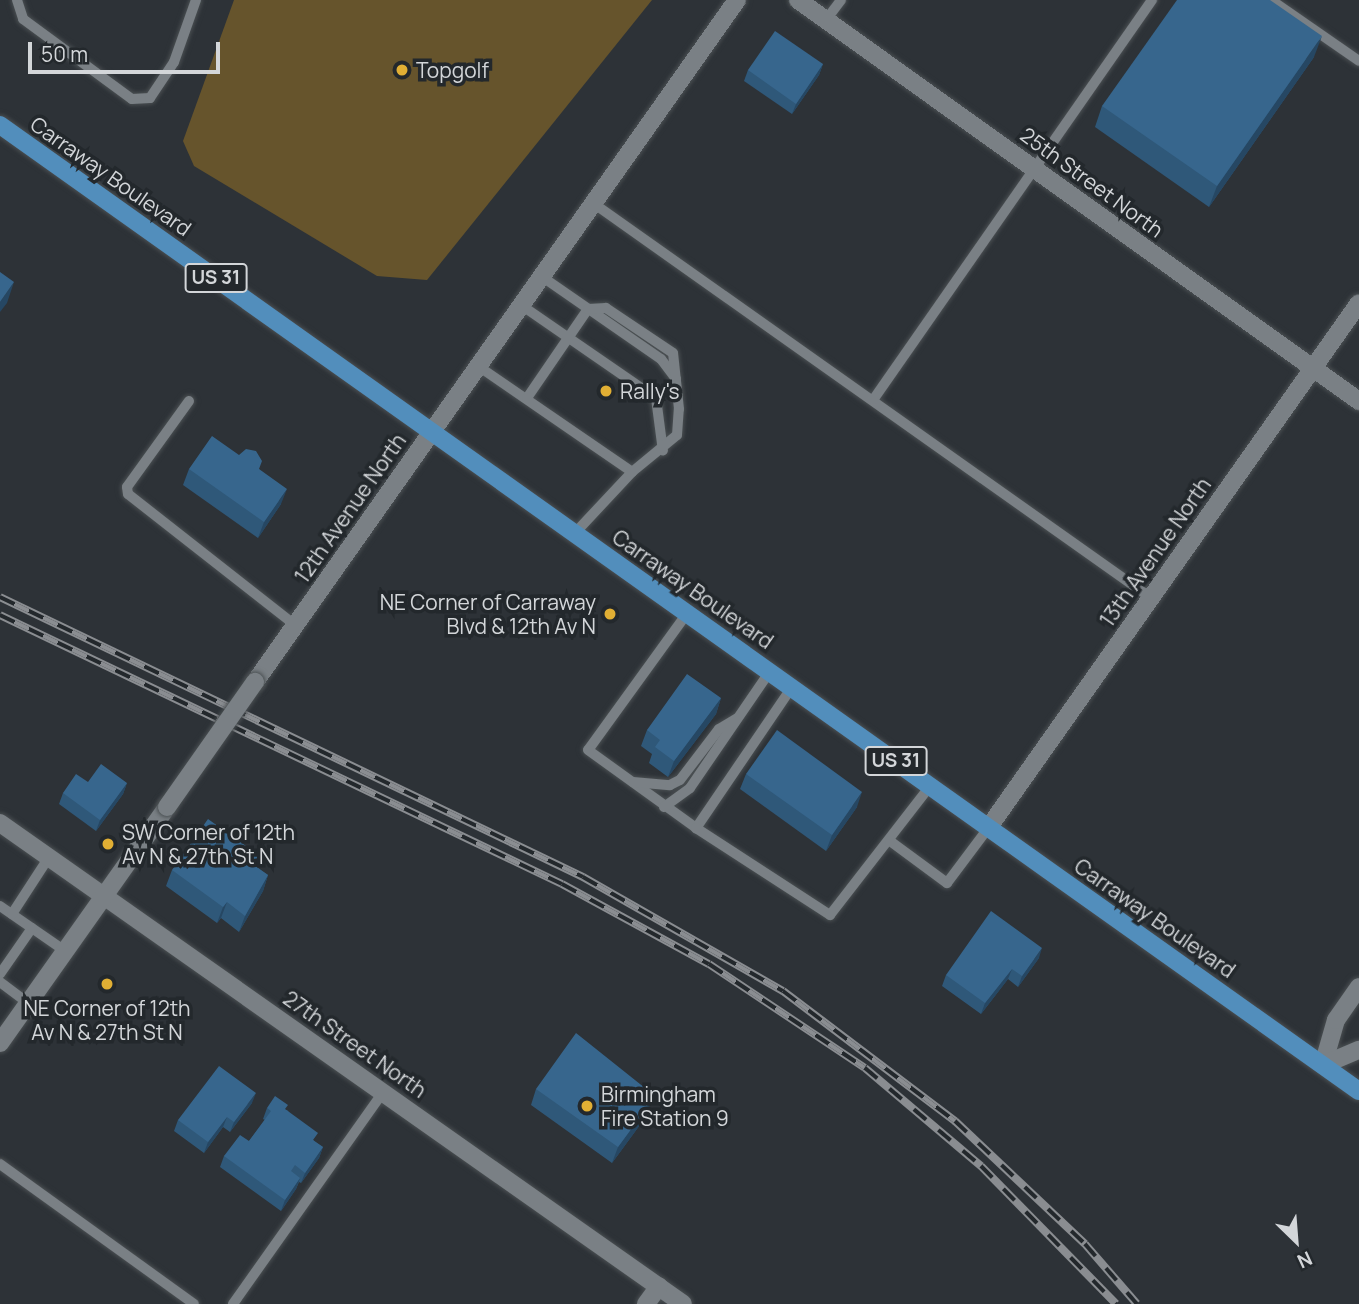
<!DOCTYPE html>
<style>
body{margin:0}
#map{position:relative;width:1359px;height:1304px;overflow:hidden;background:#2d3237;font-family:Manrope,sans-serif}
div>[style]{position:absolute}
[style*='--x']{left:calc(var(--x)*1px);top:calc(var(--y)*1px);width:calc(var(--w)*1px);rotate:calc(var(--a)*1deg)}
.green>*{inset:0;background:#66542c}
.roads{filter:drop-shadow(0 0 2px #4a4f52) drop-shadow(0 0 2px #4a4f52)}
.service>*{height:10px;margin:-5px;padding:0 5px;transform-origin:5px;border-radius:5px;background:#7a8085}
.minor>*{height:18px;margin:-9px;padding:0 9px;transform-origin:9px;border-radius:9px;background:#7a8085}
.tertiary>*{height:18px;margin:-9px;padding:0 9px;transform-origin:9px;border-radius:9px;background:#7a8085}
.primary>*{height:18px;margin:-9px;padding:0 9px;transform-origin:9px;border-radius:9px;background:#528ebc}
.rail>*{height:8px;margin-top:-4px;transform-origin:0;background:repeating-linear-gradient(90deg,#23282c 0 16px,#8a8d91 0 32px);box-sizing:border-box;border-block:2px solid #8a8d91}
.bridges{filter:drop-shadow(0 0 2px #4a4f52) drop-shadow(0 0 2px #4a4f52)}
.tertiary-bridge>*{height:18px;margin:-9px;padding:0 9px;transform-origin:9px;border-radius:9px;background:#7a8085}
.wall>*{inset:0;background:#2f5879}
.shaded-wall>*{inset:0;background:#264763}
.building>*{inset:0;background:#37668d}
.dots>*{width:19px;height:19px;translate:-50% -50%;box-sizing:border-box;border:4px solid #23282c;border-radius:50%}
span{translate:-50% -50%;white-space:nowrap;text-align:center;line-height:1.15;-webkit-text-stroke:7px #23282c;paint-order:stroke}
.shield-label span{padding:2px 5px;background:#23282c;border:2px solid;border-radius:5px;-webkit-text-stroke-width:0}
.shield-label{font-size:19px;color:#d3d6d9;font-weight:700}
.poi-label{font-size:21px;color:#d3d6d9}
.left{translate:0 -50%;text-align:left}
.right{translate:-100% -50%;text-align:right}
.street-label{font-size:21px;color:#d3d6d9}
.north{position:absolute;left:1261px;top:1206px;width:70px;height:70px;-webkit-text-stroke:5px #23282c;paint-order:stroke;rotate:155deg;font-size:19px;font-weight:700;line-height:28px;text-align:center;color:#d3d6d9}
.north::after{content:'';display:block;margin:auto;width:24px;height:32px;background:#d3d6d9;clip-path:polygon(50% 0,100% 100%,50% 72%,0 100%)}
.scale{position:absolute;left:28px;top:42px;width:192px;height:32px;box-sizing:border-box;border:4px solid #d3d6d9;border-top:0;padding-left:9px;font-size:21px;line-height:24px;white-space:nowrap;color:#d3d6d9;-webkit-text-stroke:5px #23282c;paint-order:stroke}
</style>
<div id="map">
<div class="green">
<i style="clip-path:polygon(234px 0,652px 0,427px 280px,377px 276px,194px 166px,183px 141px)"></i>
</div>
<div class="roads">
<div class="service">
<i style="--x:17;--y:0;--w:20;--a:72"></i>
<i style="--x:23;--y:19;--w:135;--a:36.3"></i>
<i style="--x:132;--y:99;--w:18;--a:-3"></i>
<i style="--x:150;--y:98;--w:43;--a:-56.3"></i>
<i style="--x:174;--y:62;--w:66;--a:-70.5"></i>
<i style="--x:1271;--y:0;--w:107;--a:34.7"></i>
<i style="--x:826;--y:20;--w:25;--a:-53"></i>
<i style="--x:593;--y:203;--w:684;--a:35.29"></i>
<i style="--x:541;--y:276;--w:146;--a:34.7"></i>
<i style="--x:661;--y:359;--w:25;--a:53"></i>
<i style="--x:521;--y:305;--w:164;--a:34.6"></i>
<i style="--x:656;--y:398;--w:53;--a:82.5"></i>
<i style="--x:478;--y:366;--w:187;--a:34.5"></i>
<i style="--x:527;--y:398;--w:108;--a:-55.6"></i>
<i style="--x:873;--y:400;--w:488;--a:-55.1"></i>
<i style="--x:189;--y:401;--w:106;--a:125.8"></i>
<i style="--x:127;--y:487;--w:7;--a:82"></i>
<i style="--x:128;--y:494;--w:212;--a:38.1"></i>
<i style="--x:575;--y:533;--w:83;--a:-46.9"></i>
<i style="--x:632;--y:472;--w:58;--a:-39.4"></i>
<i style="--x:677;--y:435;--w:26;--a:-86"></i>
<i style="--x:679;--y:409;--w:56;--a:-96.1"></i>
<i style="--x:673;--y:353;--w:81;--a:-146.1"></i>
<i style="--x:606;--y:308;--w:18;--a:177"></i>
<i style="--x:688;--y:612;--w:170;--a:125.9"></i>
<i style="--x:588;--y:750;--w:133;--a:35.8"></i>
<i style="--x:792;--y:687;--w:171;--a:124.2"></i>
<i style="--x:696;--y:828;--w:160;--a:33"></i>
<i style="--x:830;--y:915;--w:163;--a:-52.2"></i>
<i style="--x:633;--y:782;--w:37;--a:5"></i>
<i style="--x:670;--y:785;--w:11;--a:-27"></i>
<i style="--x:680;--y:780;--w:64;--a:-52.6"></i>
<i style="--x:719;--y:729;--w:21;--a:-31"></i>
<i style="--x:664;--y:807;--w:32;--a:-36"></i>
<i style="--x:690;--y:788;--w:142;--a:-55.6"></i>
<i style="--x:890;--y:841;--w:71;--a:36.4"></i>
<i style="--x:947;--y:883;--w:70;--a:-53.1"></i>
<i style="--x:0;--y:906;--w:79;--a:34.7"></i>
<i style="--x:12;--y:914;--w:68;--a:-57"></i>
<i style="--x:0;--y:974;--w:56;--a:-55.2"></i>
<i style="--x:0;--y:982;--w:35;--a:37"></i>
<i style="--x:0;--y:1164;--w:239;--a:35.8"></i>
<i style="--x:233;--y:1304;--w:260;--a:-54.7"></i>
</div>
<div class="minor">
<i style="--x:0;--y:823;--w:835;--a:35.15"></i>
<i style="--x:989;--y:827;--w:641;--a:-54.77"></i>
<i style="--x:646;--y:1304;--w:22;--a:-54"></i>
</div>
<div class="tertiary">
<i style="--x:798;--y:0;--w:690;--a:35.56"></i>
<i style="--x:255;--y:682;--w:835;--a:-54.75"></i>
<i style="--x:0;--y:1043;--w:289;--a:-54.7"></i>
<i style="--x:1323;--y:1065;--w:47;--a:-73.9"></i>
<i style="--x:1336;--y:1020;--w:40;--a:-55.1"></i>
<i style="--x:1323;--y:1065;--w:39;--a:-23"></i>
</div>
<div class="primary">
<i style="--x:0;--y:125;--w:1667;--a:35.41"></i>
</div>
</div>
<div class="rail">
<i style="--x:0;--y:597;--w:647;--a:25.65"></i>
<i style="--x:583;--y:877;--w:230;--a:29.7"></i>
<i style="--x:783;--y:991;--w:216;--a:37.1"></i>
<i style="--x:955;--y:1121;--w:179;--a:43.4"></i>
<i style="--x:1085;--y:1244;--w:79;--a:49.1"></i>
<i style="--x:0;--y:615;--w:623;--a:25.58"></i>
<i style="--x:562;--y:884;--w:167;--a:28.6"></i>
<i style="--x:709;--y:964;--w:187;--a:33.7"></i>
<i style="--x:865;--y:1068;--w:152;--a:40.2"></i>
<i style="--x:981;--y:1166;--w:193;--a:45.6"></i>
</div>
<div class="bridges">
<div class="tertiary-bridge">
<i style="--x:167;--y:807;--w:153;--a:-54.9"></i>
</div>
</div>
<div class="wall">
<i style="clip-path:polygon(1314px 57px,1209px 207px,1095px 127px,1102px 106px)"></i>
<i style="clip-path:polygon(823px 64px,819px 75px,792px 114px,744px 81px,748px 70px)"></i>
<i style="clip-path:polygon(189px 469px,259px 469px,281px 504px,258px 538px,183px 485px)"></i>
<i style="clip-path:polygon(721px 698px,716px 714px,668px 777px,649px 763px,652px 754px,641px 746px,647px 730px)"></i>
<i style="clip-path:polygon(746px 774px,857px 807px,826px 851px,740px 789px)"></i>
<i style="clip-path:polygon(88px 782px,127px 783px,123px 794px,96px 831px,59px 804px,63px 793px)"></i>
<i style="clip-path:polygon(260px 856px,256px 867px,268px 875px,263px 891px,239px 932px,221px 918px,217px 923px,166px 886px,172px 870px)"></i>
<i style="clip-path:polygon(1039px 958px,1018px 987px,1008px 979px,981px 1014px,942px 986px,946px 975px)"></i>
<i style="clip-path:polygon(536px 1089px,650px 1092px,647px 1099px,645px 1118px,612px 1163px,531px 1105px)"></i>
<i style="clip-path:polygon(252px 1103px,230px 1132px,223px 1127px,204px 1153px,174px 1131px,178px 1120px)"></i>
<i style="clip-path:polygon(267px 1108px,287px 1110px,315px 1142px,323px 1147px,319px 1158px,301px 1183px,299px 1182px,296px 1189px,281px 1211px,220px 1167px,224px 1156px,249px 1141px,265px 1120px,263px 1119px)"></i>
</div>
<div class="shaded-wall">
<i style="clip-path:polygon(1322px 36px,1314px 57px,1209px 207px,1217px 186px)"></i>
<i style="clip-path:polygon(823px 64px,819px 75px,792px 114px,796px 104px)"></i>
<i style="clip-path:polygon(14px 282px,7px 303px,0 312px,0 302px)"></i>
<i style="clip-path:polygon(287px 489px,281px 504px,258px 538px,264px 522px)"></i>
<i style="clip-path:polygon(721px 698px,716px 714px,668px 777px,674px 761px)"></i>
<i style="clip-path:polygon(127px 783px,123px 794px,96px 831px,100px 820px)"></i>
<i style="clip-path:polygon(862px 792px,857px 807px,826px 851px,832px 835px)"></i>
<i style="clip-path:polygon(268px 875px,263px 891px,239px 932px,245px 916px)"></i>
<i style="clip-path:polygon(227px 902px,221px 918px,217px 923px,223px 907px)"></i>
<i style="clip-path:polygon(1042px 948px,1039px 958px,1018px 987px,1022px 976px)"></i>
<i style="clip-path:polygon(1012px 969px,1008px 979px,981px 1014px,985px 1003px)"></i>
<i style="clip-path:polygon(256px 1093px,252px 1103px,230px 1132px,234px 1122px)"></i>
<i style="clip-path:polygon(651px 1102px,645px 1118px,612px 1163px,618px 1147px)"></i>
<i style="clip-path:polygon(227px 1117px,223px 1127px,204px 1153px,208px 1142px)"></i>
<i style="clip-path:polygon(323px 1147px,319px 1158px,301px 1183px,305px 1173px)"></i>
<i style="clip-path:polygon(300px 1178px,296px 1189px,281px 1211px,285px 1200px)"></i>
</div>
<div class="building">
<i style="clip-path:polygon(1177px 0,1270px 0,1322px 36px,1217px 186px,1102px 106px)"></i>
<i style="clip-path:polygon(775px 31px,823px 64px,796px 104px,748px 70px)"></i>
<i style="clip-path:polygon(0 272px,14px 282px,0 302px)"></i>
<i style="clip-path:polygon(212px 436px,239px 455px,246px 449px,256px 451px,262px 461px,259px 469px,287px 489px,264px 522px,189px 469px)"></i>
<i style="clip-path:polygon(687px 674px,721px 698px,674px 761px,655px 747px,660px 740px,647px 730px)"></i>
<i style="clip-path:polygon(777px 730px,862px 792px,832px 835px,746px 774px)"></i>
<i style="clip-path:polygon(101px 764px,127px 783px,100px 820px,63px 793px,76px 774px,88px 782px)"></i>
<i style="clip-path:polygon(208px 819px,260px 856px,254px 865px,268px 875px,245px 916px,227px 902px,223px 907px,172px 870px)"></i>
<i style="clip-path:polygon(991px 911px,1042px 948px,1022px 976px,1012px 969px,985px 1003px,946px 975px)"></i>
<i style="clip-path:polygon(576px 1033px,650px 1092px,646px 1098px,651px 1102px,618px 1147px,536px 1089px)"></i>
<i style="clip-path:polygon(219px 1066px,256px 1093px,234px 1122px,227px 1117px,208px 1142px,178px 1120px)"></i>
<i style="clip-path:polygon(275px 1096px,288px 1105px,285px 1109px,318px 1133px,313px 1140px,323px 1147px,305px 1173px,295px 1165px,291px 1171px,300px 1178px,285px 1200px,224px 1156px,240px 1135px,249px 1141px,271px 1111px,267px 1108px)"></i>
</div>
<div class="dots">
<i style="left:402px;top:70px;background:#e1af34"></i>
<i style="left:606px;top:391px;background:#e1af34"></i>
<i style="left:610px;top:614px;background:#e1af34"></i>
<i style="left:108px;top:844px;background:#e1af34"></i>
<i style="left:107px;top:984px;background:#e1af34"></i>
<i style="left:587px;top:1106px;background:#e1af34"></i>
</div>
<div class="shield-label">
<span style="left:216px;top:278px">US 31</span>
<span style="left:896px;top:761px">US 31</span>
</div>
<div class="poi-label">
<span class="left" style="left:416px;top:70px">Topgolf</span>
<span class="left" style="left:620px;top:391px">Rally's</span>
<span class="right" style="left:596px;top:614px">NE Corner of Carraway<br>Blvd &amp; 12th Av N</span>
<span class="left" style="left:122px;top:844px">SW Corner of 12th<br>Av N &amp; 27th St N</span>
<span style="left:107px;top:1020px">NE Corner of 12th<br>Av N &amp; 27th St N</span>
<span class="left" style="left:601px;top:1106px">Birmingham<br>Fire Station 9</span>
</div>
<div class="street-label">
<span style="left:111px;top:176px;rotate:35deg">Carraway Boulevard</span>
<span style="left:1092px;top:182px;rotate:36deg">25th Street North</span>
<span style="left:350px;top:508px;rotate:-55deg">12th Avenue North</span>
<span style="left:1155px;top:552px;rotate:-55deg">13th Avenue North</span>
<span style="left:693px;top:589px;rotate:35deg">Carraway Boulevard</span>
<span style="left:1155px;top:918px;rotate:35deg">Carraway Boulevard</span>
<span style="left:355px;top:1044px;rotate:35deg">27th Street North</span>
</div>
<div class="north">N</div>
<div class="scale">50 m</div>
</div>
